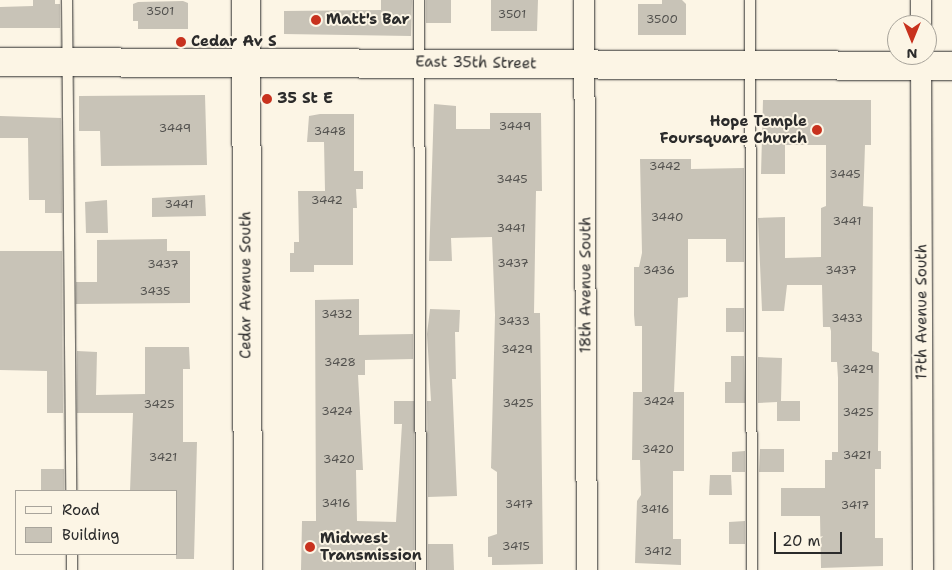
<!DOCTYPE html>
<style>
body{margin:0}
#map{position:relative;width:952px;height:570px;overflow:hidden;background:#fcf5e5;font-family:"Shantell Sans",sans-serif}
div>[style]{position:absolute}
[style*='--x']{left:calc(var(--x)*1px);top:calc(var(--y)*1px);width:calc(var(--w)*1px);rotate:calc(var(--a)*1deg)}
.building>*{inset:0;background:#c8c3b7}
.roads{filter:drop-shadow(0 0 1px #2b2b2b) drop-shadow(0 0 1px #2b2b2b)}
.lane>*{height:10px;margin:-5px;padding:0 5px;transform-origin:5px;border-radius:5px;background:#fcf5e5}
.street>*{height:20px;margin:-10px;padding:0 10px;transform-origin:10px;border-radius:10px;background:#fcf5e5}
.secondary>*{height:28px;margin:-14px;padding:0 14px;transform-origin:14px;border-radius:14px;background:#fcf5e5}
.dots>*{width:14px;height:14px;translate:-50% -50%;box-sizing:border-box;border:2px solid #fcf5e5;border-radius:50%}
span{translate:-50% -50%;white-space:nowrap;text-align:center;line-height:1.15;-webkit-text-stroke:4px #fcf5e5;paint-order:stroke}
.number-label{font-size:12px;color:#52514e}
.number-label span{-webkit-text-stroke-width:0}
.poi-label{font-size:15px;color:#2b2b2b;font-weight:700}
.left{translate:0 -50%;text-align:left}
.right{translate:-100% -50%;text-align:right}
.street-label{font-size:15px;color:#2b2b2b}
.legend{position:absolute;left:15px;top:490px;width:162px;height:65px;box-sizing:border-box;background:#fcf5e5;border:1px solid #a8a49b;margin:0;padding:6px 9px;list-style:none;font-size:15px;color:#2b2b2b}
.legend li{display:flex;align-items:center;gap:10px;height:25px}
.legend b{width:25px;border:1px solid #a8a49b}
.north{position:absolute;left:887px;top:15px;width:50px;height:50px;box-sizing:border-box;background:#fcf5e5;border:1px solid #a8a49b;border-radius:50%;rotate:180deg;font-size:14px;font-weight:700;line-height:20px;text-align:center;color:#2b2b2b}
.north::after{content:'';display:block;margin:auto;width:18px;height:22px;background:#c8321e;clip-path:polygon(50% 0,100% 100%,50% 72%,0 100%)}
.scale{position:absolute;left:774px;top:532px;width:68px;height:22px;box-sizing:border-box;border:2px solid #2b2b2b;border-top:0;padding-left:6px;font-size:15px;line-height:18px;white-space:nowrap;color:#2b2b2b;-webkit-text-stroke:4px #fcf5e5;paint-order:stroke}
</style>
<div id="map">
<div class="building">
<i style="clip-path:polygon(33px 0,55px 0,55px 4px,60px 4px,60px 28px,0 28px,0 7px,33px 6px)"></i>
<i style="clip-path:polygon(381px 0,412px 0,411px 36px,284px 34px,284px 11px,381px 10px)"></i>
<i style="clip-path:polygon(426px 0,451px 0,451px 23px,426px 23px)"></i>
<i style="clip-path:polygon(491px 0,538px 0,537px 31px,491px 31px)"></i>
<i style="clip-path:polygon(662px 0,682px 0,686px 4px,686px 35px,638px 35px,638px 4px,662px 4px)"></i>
<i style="clip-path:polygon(183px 1px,188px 3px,188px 29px,138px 29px,138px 21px,133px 21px,133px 4px,138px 2px)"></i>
<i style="clip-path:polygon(205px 95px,207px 165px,101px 166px,100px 131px,79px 131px,79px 96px)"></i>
<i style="clip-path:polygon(763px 100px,871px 100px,871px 145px,865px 145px,863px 206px,873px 207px,872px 351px,879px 353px,878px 451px,881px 451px,881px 469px,875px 469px,875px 538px,883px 538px,883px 566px,821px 568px,820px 516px,781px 516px,781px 488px,825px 488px,825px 460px,832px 460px,832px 452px,838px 452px,838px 378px,837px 362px,831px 362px,831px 331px,830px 327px,823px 327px,822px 285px,787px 285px,784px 311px,762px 311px,758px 218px,785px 217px,785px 258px,821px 257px,821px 208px,826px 206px,826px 145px,785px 145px,785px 174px,761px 174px)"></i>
<i style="clip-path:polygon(434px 104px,456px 106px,456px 129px,490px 129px,490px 113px,541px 113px,542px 191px,536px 191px,534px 313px,540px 313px,543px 564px,492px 565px,492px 557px,488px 557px,488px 537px,497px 534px,497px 472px,491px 468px,495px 315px,492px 237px,451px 238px,452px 261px,429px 261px)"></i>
<i style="clip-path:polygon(320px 114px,354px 114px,354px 171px,363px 171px,363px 189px,356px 189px,357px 208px,353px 208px,353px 265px,314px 265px,314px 272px,290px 272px,290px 253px,294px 253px,294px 242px,299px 242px,298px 191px,325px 191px,324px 142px,307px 142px,309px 116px)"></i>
<i style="clip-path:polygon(0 116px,61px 118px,62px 213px,45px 213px,45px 200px,29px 200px,28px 138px,0 138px)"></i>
<i style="clip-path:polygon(640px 159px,691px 159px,691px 169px,744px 168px,744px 262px,726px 262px,726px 239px,688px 239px,688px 297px,678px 298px,674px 392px,684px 392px,684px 471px,673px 471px,673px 539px,681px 539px,681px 565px,635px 563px,637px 501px,641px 495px,640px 460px,632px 460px,633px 392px,642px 392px,642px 326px,635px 326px,634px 315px,634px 267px,639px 267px,642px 253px)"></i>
<i style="clip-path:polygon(205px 195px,206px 216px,152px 217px,152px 198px)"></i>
<i style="clip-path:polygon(107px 200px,108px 233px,86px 233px,85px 202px)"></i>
<i style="clip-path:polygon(167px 239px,167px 251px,190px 251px,190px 303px,76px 304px,76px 282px,97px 282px,97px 240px)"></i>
<i style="clip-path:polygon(0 251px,62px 251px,63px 413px,47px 413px,47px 371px,0 370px)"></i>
<i style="clip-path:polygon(359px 299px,359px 335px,413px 334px,413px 359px,365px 360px,365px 375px,358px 375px,363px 470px,356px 470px,357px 521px,396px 522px,402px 424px,394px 424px,394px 401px,414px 401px,414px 570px,301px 570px,302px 521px,316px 521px,315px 300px)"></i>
<i style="clip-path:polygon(726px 308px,744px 308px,744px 332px,726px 332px)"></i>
<i style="clip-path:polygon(430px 309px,460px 310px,459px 332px,455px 332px,456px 379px,452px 379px,457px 496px,428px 497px,427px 401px,431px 401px,427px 334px)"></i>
<i style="clip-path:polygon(145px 347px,189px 347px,190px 369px,183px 369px,183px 442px,197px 442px,194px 559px,176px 559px,176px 491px,130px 491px,133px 413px,77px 413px,77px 351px,97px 352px,96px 395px,145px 394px)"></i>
<i style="clip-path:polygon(731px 356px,744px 356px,745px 403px,725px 403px,725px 382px,731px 382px)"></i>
<i style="clip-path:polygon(758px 357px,782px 358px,781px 401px,800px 401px,800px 421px,777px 421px,777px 402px,758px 403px)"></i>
<i style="clip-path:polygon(760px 449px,784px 449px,784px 472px,759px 472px)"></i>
<i style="clip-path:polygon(745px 451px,745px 472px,732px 472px,732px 452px)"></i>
<i style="clip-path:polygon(41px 469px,64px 469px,64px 491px,41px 491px)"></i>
<i style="clip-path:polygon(710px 475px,731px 475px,732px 495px,709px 495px)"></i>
<i style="clip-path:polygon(745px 521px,745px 544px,729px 544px,729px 522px)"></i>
<i style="clip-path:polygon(428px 544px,453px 544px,454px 570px,428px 570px)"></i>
</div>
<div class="roads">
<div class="lane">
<i style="--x:67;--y:0;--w:491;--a:89.5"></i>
<i style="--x:419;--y:0;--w:570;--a:89.8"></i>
<i style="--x:750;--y:0;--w:570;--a:89.8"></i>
<i style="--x:72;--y:554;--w:16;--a:90"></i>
</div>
<div class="street">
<i style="--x:584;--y:0;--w:570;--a:89.7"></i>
<i style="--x:921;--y:0;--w:25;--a:90"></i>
<i style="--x:921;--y:55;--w:515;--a:89.78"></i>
</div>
<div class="secondary">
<i style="--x:246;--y:0;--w:570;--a:89.8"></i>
<i style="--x:0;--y:62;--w:952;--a:0.24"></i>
</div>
</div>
<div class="dots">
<i style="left:316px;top:20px;background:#c8321e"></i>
<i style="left:181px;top:42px;background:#c8321e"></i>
<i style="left:267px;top:99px;background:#c8321e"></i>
<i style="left:817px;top:130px;background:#c8321e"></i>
<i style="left:310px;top:547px;background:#c8321e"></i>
</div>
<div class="number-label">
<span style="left:160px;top:12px">3501</span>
<span style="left:512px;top:15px">3501</span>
<span style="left:662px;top:20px">3500</span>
<span style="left:515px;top:127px">3449</span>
<span style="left:175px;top:129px">3449</span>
<span style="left:330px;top:132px">3448</span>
<span style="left:665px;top:167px">3442</span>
<span style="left:845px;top:175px">3445</span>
<span style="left:512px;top:180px">3445</span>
<span style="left:327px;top:201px">3442</span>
<span style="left:179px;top:205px">3441</span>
<span style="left:667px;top:218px">3440</span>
<span style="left:847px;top:222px">3441</span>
<span style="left:511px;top:229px">3441</span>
<span style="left:513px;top:264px">3437</span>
<span style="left:163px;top:265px">3437</span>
<span style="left:659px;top:271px">3436</span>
<span style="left:841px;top:271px">3437</span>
<span style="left:155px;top:292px">3435</span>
<span style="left:337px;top:315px">3432</span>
<span style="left:847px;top:319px">3433</span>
<span style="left:514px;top:322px">3433</span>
<span style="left:517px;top:350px">3429</span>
<span style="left:340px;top:363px">3428</span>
<span style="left:858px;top:370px">3429</span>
<span style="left:659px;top:402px">3424</span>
<span style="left:518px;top:404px">3425</span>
<span style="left:159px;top:405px">3425</span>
<span style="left:337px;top:412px">3424</span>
<span style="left:858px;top:413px">3425</span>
<span style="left:658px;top:450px">3420</span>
<span style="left:857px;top:456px">3421</span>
<span style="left:163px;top:458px">3421</span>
<span style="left:339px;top:460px">3420</span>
<span style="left:336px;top:504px">3416</span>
<span style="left:519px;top:505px">3417</span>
<span style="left:855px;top:506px">3417</span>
<span style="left:655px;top:510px">3416</span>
<span style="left:516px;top:547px">3415</span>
<span style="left:658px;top:552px">3412</span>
</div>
<div class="poi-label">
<span class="left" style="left:326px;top:20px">Matt's Bar</span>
<span class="left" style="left:191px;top:42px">Cedar Av S</span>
<span class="left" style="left:277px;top:99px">35 St E</span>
<span class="right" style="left:807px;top:130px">Hope Temple<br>Foursquare Church</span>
<span class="left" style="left:320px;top:547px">Midwest<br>Transmission</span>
</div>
<div class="street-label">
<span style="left:476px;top:63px;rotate:1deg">East 35th Street</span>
<span style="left:246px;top:285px;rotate:-90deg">Cedar Avenue South</span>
<span style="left:586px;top:285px;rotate:-90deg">18th Avenue South</span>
<span style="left:922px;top:312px;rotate:-90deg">17th Avenue South</span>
</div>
<ul class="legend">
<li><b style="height:6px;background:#fcf5e5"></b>Road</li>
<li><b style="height:14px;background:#c8c3b7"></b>Building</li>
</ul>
<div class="north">N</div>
<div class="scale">20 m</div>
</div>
